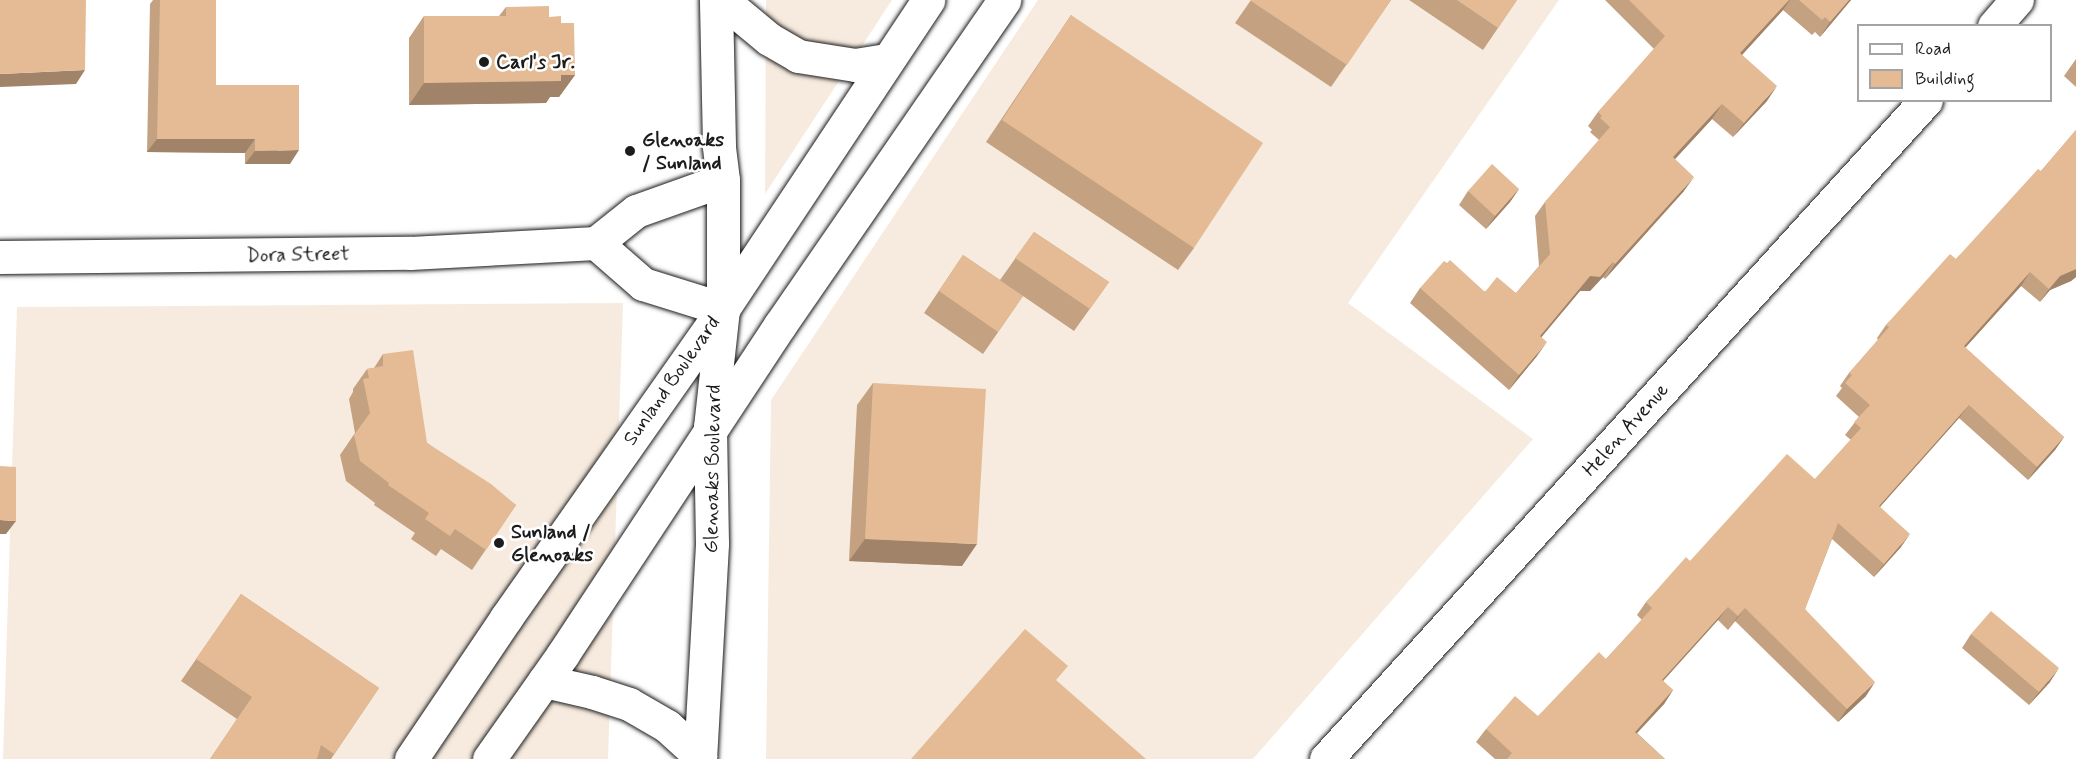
<!DOCTYPE html>
<style>
body{margin:0}
#map{position:relative;width:2076px;height:759px;overflow:hidden;background:#fff;font-family:Mynerve,sans-serif}
div>[style]{position:absolute}
[style*='--x']{left:calc(var(--x)*1px);top:calc(var(--y)*1px);width:calc(var(--w)*1px);rotate:calc(var(--a)*1deg)}
.built>*{inset:0;background:#f7ebdf}
.roads{filter:drop-shadow(0 0 2px #1c1c1c) drop-shadow(0 0 2px #1c1c1c)}
.minor>*{height:33px;margin:-16.5px;padding:0 16.5px;transform-origin:16.5px;border-radius:16.5px;background:#fff}
.secondary>*{height:33px;margin:-16.5px;padding:0 16.5px;transform-origin:16.5px;border-radius:16.5px;background:#fff}
.primary>*{height:33px;margin:-16.5px;padding:0 16.5px;transform-origin:16.5px;border-radius:16.5px;background:#fff}
.wall>*{inset:0;background:#c4a180}
.shaded-wall>*{inset:0;background:#a08368}
.building>*{inset:0;background:#e4bb95}
.dots>*{width:16px;height:16px;translate:-50% -50%;box-sizing:border-box;border:3px solid #fff;border-radius:50%}
span{translate:-50% -50%;white-space:nowrap;text-align:center;line-height:1.15;-webkit-text-stroke:5px #fff;paint-order:stroke}
.poi-label{font-size:20px;color:#1c1c1c;font-weight:700}
.left{translate:0 -50%;text-align:left}
.street-label{font-size:20px;color:#1c1c1c}
.legend{position:absolute;left:1857px;top:24px;width:195px;height:78px;box-sizing:border-box;background:#fff;border:2px solid #a4a4a4;margin:0;padding:8px 10px;list-style:none;font-size:18px;color:#1c1c1c}
.legend li{display:flex;align-items:center;gap:12px;height:30px}
.legend b{width:30px;border:2px solid #a4a4a4}
</style>
<div id="map">
<div class="built">
<i style="clip-path:polygon(766px 0,892px 0,765px 194px)"></i>
<i style="clip-path:polygon(1038px 0,1559px 0,1348px 303px,1533px 439px,1253px 759px,766px 759px,771px 400px)"></i>
<i style="clip-path:polygon(623px 303px,608px 759px,3px 759px,17px 307px)"></i>
</div>
<div class="roads">
<div class="minor">
<i style="--x:1994;--y:26;--w:35;--a:-49"></i>
<i style="--x:596;--y:243;--w:62;--a:41.1"></i>
<i style="--x:643;--y:284;--w:84;--a:17.4"></i>
<i style="--x:0;--y:257;--w:410;--a:-0.6"></i>
<i style="--x:410;--y:253;--w:186;--a:-3.1"></i>
<i style="--x:596;--y:243;--w:51;--a:-38.7"></i>
<i style="--x:636;--y:211;--w:92;--a:-19.6"></i>
<i style="--x:1326;--y:759;--w:891;--a:-47.68"></i>
</div>
<div class="secondary">
<i style="--x:700;--y:759;--w:216;--a:-86.8"></i>
<i style="--x:712;--y:543;--w:116;--a:-91"></i>
<i style="--x:710;--y:427;--w:119;--a:-83.7"></i>
<i style="--x:723;--y:309;--w:129;--a:-90"></i>
<i style="--x:723;--y:180;--w:35;--a:-97"></i>
<i style="--x:719;--y:145;--w:145;--a:-91.2"></i>
</div>
<div class="primary">
<i style="--x:722;--y:0;--w:61;--a:39.7"></i>
<i style="--x:769;--y:39;--w:34;--a:30"></i>
<i style="--x:798;--y:56;--w:58;--a:9"></i>
<i style="--x:855;--y:65;--w:33;--a:-9"></i>
<i style="--x:544;--y:681;--w:49;--a:12.9"></i>
<i style="--x:592;--y:692;--w:39;--a:18"></i>
<i style="--x:629;--y:704;--w:44;--a:30.1"></i>
<i style="--x:667;--y:726;--w:45;--a:42.3"></i>
<i style="--x:411;--y:759;--w:170;--a:-56"></i>
<i style="--x:506;--y:618;--w:378;--a:-54.9"></i>
<i style="--x:723;--y:309;--w:371;--a:-56.4"></i>
<i style="--x:489;--y:759;--w:128;--a:-54.8"></i>
<i style="--x:563;--y:654;--w:394;--a:-56.6"></i>
<i style="--x:780;--y:325;--w:395;--a:-55.4"></i>
</div>
</div>
<div class="wall">
<i style="clip-path:polygon(153px 0,216px 0,216px 85px,290px 164px,245px 164px,245px 153px,147px 152px,150px 4px)"></i>
<i style="clip-path:polygon(1251px 0,1391px 0,1331px 87px,1235px 23px)"></i>
<i style="clip-path:polygon(1409px 0,1517px 0,1483px 50px)"></i>
<i style="clip-path:polygon(1605px 0,1851px 0,1820px 37px,1815px 32px,1812px 35px,1783px 10px,1742px 55px,1767px 101px,1733px 137px,1712px 119px,1675px 159px,1684px 191px,1605px 279px,1603px 277px,1590px 291px,1580px 291px,1541px 337px,1537px 356px,1509px 390px,1410px 303px,1420px 288px,1516px 293px,1539px 266px,1535px 216px,1545px 202px,1599px 140px,1590px 132px,1592px 130px,1588px 126px,1598px 112px,1654px 49px)"></i>
<i style="clip-path:polygon(506px 7px,549px 17px,561px 23px,575px 75px,559px 97px,550px 97px,546px 103px,409px 105px,409px 38px,424px 16px,499px 16px)"></i>
<i style="clip-path:polygon(1071px 15px,1194px 248px,1178px 270px,986px 142px)"></i>
<i style="clip-path:polygon(2076px 59px,2076px 87px,2064px 76px)"></i>
<i style="clip-path:polygon(2076px 130px,2076px 277px,2071px 281px,2050px 290px,2040px 302px,2021px 286px,1965px 348px,2064px 437px,2055px 450px,2028px 480px,1959px 418px,1880px 507px,1901px 547px,1874px 577px,1832px 539px,1805px 609px,1866px 696px,1838px 722px,1735px 621px,1728px 630px,1718px 620px,1663px 681px,1673px 690px,1664px 704px,1637px 733px,1665px 759px,1495px 759px,1476px 742px,1486px 729px,1538px 716px,1606px 659px,1642px 620px,1637px 615px,1646px 602px,1690px 561px,1815px 479px,1851px 440px,1845px 435px,1859px 417px,1836px 396px,1842px 388px,1840px 386px,1849px 373px,1878px 340px,1877px 338px,1886px 325px,1956px 259px,2041px 171px)"></i>
<i style="clip-path:polygon(1519px 189px,1510px 202px,1486px 229px,1459px 205px,1468px 191px)"></i>
<i style="clip-path:polygon(1034px 232px,1109px 282px,1074px 331px,1023px 296px,983px 354px,924px 313px,963px 255px,1000px 280px)"></i>
<i style="clip-path:polygon(383px 354px,427px 443px,516px 505px,472px 570px,441px 549px,436px 556px,411px 539px,415px 533px,374px 505px,375px 503px,346px 481px,340px 455px,355px 433px,349px 399px,353px 392px,353px 389px,367px 369px,374px 368px)"></i>
<i style="clip-path:polygon(873px 383px,962px 566px,849px 561px,857px 405px)"></i>
<i style="clip-path:polygon(241px 594px,379px 688px,331px 759px,210px 759px,237px 719px,181px 681px)"></i>
<i style="clip-path:polygon(1971px 634px,2050px 682px,2029px 705px,1962px 648px)"></i>
</div>
<div class="shaded-wall">
<i style="clip-path:polygon(1789px 0,1790px 0,1783px 10px,1730px 68px,1740px 53px)"></i>
<i style="clip-path:polygon(1849px 0,1851px 0,1820px 37px,1830px 22px)"></i>
<i style="clip-path:polygon(85px 70px,76px 84px,0 87px,0 74px)"></i>
<i style="clip-path:polygon(561px 75px,575px 75px,559px 97px,550px 97px,546px 103px,409px 105px,424px 83px)"></i>
<i style="clip-path:polygon(1777px 86px,1767px 101px,1733px 137px,1744px 123px)"></i>
<i style="clip-path:polygon(1722px 104px,1712px 119px,1663px 172px,1673px 157px)"></i>
<i style="clip-path:polygon(157px 139px,255px 139px,245px 153px,147px 152px)"></i>
<i style="clip-path:polygon(299px 150px,290px 164px,245px 164px,255px 151px)"></i>
<i style="clip-path:polygon(1694px 177px,1684px 191px,1605px 279px,1615px 264px)"></i>
<i style="clip-path:polygon(1519px 189px,1510px 202px,1486px 229px,1495px 216px)"></i>
<i style="clip-path:polygon(1613px 262px,1603px 277px,1590px 291px,1580px 291px,1530px 351px,1540px 336px,1590px 276px)"></i>
<i style="clip-path:polygon(2076px 269px,2076px 277px,2071px 281px,2050px 290px,2040px 302px,2049px 289px,2060px 276px)"></i>
<i style="clip-path:polygon(2030px 272px,2021px 286px,1954px 360px,1964px 346px)"></i>
<i style="clip-path:polygon(1547px 342px,1537px 356px,1509px 390px,1519px 375px)"></i>
<i style="clip-path:polygon(1969px 405px,1959px 418px,1869px 519px,1879px 506px)"></i>
<i style="clip-path:polygon(2064px 437px,2055px 450px,2028px 480px,2037px 467px)"></i>
<i style="clip-path:polygon(0 520px,16px 521px,6px 534px,0 534px)"></i>
<i style="clip-path:polygon(1910px 534px,1901px 547px,1874px 577px,1884px 564px)"></i>
<i style="clip-path:polygon(865px 539px,977px 544px,962px 566px,849px 561px)"></i>
<i style="clip-path:polygon(1728px 607px,1718px 620px,1652px 693px,1662px 680px)"></i>
<i style="clip-path:polygon(1745px 608px,1735px 621px,1728px 630px,1738px 616px)"></i>
<i style="clip-path:polygon(2059px 668px,2050px 682px,2029px 705px,2039px 692px)"></i>
<i style="clip-path:polygon(1875px 682px,1866px 696px,1838px 722px,1847px 709px)"></i>
<i style="clip-path:polygon(1673px 690px,1664px 704px,1626px 745px,1635px 732px)"></i>
</div>
<div class="building">
<i style="clip-path:polygon(0 0,86px 0,85px 70px,0 74px)"></i>
<i style="clip-path:polygon(160px 0,216px 0,216px 85px,299px 85px,299px 150px,255px 151px,255px 139px,157px 139px)"></i>
<i style="clip-path:polygon(1251px 0,1391px 0,1347px 65px,1251px 1px)"></i>
<i style="clip-path:polygon(1457px 0,1517px 0,1498px 28px)"></i>
<i style="clip-path:polygon(1629px 0,1789px 0,1740px 53px,1777px 86px,1744px 123px,1722px 104px,1673px 157px,1694px 177px,1615px 264px,1613px 262px,1600px 277px,1590px 276px,1540px 336px,1547px 342px,1519px 375px,1420px 288px,1444px 261px,1447px 263px,1450px 260px,1485px 292px,1497px 277px,1516px 293px,1550px 254px,1545px 202px,1610px 127px,1600px 118px,1602px 116px,1598px 112px,1665px 36px)"></i>
<i style="clip-path:polygon(1799px 0,1849px 0,1830px 22px,1825px 17px,1822px 20px)"></i>
<i style="clip-path:polygon(549px 6px,549px 17px,561px 16px,561px 23px,574px 23px,575px 75px,561px 75px,561px 81px,424px 83px,424px 16px,506px 16px,506px 7px)"></i>
<i style="clip-path:polygon(1071px 15px,1263px 143px,1194px 248px,1002px 120px)"></i>
<i style="clip-path:polygon(2076px 130px,2076px 269px,2060px 276px,2049px 289px,2030px 272px,1964px 346px,2064px 437px,2037px 467px,1969px 405px,1879px 506px,1910px 534px,1884px 564px,1838px 523px,1805px 609px,1875px 682px,1847px 709px,1745px 608px,1738px 616px,1728px 607px,1662px 680px,1673px 690px,1635px 732px,1665px 759px,1507px 759px,1512px 753px,1486px 729px,1515px 696px,1538px 716px,1599px 652px,1606px 659px,1652px 608px,1646px 602px,1686px 557px,1690px 561px,1787px 454px,1815px 479px,1861px 428px,1854px 422px,1870px 405px,1845px 383px,1852px 375px,1849px 373px,1889px 327px,1886px 325px,1950px 254px,1956px 259px,2038px 169px,2041px 171px)"></i>
<i style="clip-path:polygon(1492px 164px,1519px 189px,1495px 216px,1468px 191px)"></i>
<i style="clip-path:polygon(1034px 232px,1109px 282px,1090px 309px,1015px 258px)"></i>
<i style="clip-path:polygon(963px 255px,1023px 296px,998px 332px,939px 291px)"></i>
<i style="clip-path:polygon(413px 350px,427px 443px,491px 484px,516px 505px,486px 550px,455px 529px,450px 536px,425px 519px,429px 513px,388px 485px,389px 483px,360px 461px,354px 435px,370px 413px,363px 379px,369px 378px,367px 369px,383px 366px,383px 354px)"></i>
<i style="clip-path:polygon(873px 383px,986px 389px,977px 544px,865px 539px)"></i>
<i style="clip-path:polygon(0 466px,16px 467px,16px 521px,0 520px)"></i>
<i style="clip-path:polygon(241px 594px,379px 688px,334px 754px,321px 745px,317px 759px,210px 759px,252px 697px,196px 659px)"></i>
<i style="clip-path:polygon(1991px 611px,2059px 668px,2039px 692px,1971px 634px)"></i>
<i style="clip-path:polygon(1025px 629px,1068px 666px,1056px 680px,1146px 759px,911px 759px)"></i>
</div>
<div class="dots">
<i style="left:484px;top:62px;background:#1c1c1c"></i>
<i style="left:630px;top:151px;background:#1c1c1c"></i>
<i style="left:499px;top:543px;background:#1c1c1c"></i>
</div>
<div class="poi-label">
<span class="left" style="left:496px;top:62px">Carl's Jr.</span>
<span class="left" style="left:642px;top:152px">Glenoaks<br>/ Sunland</span>
<span class="left" style="left:511px;top:544px">Sunland /<br>Glenoaks</span>
</div>
<div class="street-label">
<span style="left:298px;top:255px;rotate:-1deg">Dora Street</span>
<span style="left:672px;top:381px;rotate:-55deg">Sunland Boulevard</span>
<span style="left:1626px;top:430px;rotate:-48deg">Helen Avenue</span>
<span style="left:713px;top:469px;rotate:-89deg">Glenoaks Boulevard</span>
</div>
<ul class="legend">
<li><b style="height:8px;background:#fff"></b>Road</li>
<li><b style="height:16px;background:#e4bb95"></b>Building</li>
</ul>
</div>
